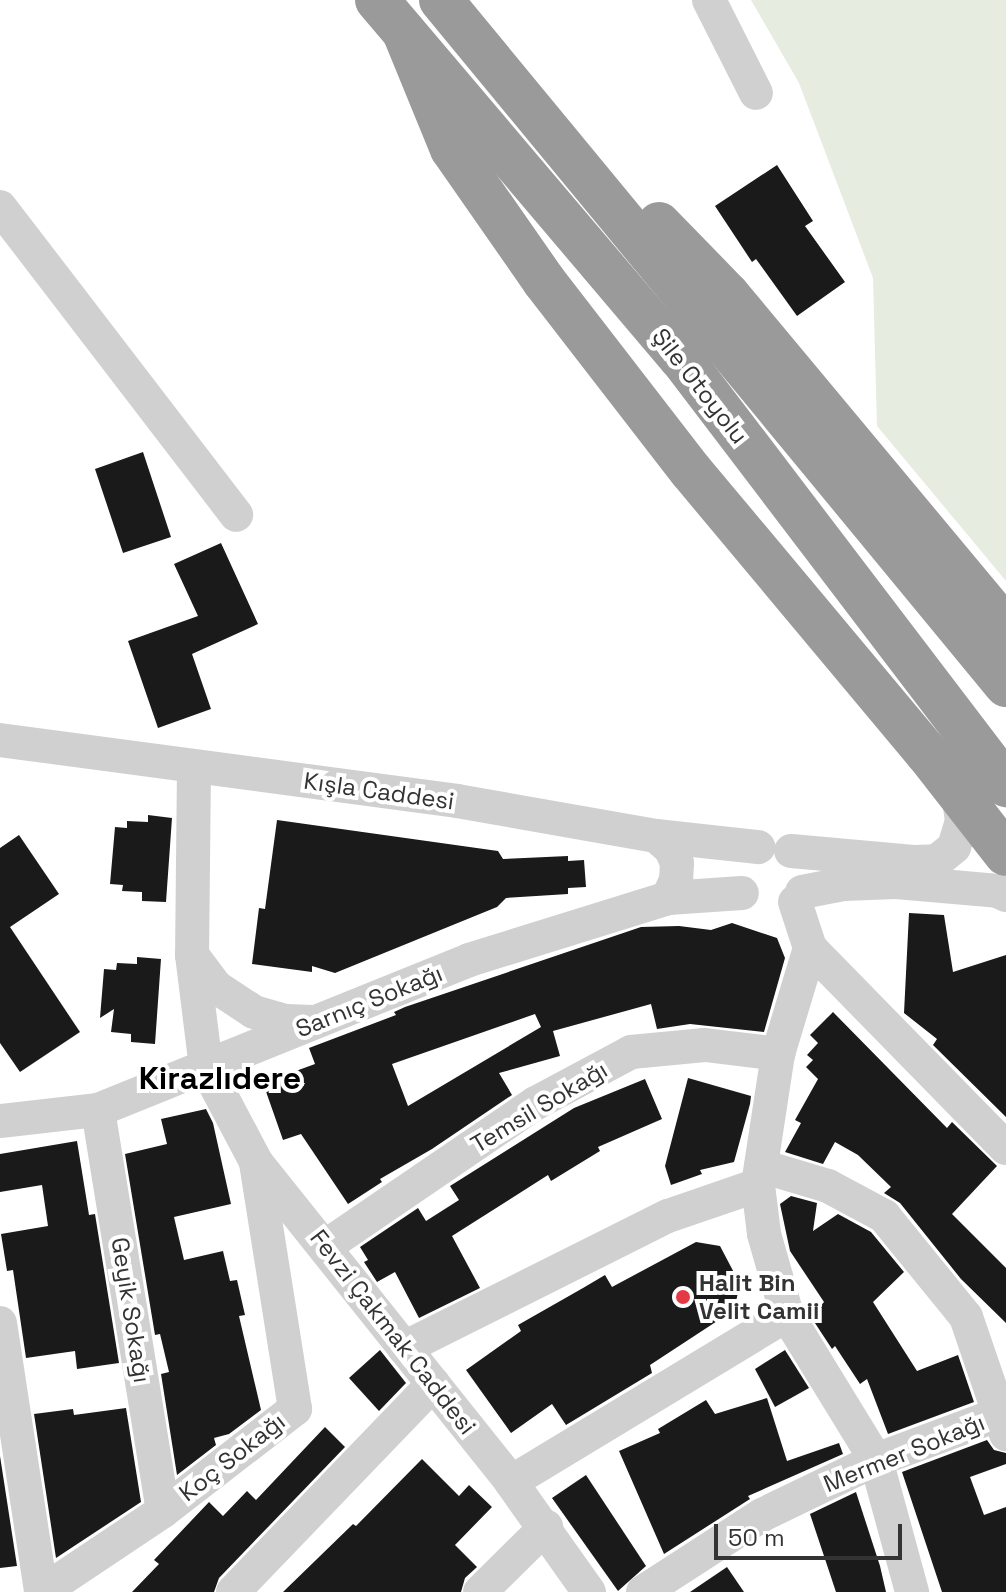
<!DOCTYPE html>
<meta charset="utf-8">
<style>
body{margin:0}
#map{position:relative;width:1006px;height:1592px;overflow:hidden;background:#fff;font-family:"Space Grotesk",sans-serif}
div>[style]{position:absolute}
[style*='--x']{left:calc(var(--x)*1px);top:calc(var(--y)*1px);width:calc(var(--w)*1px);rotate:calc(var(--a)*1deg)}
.green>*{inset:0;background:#e6ecdf}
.building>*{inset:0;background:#1a1a1a}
.minor>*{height:34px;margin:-17px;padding:0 17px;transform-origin:17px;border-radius:17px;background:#d0d0d0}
.highway>*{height:44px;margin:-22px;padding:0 22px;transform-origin:22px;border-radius:22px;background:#9a9a9a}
.dots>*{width:22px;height:22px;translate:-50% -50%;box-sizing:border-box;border:4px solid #fff;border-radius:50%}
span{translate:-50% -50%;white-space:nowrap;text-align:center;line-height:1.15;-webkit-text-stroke:8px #fff;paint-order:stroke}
.street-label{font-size:24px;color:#333}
.poi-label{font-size:24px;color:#333;font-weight:700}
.left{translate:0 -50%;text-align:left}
.district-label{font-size:32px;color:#000;font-weight:700}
.scale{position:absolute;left:714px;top:1524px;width:188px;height:36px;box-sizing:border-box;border:4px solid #333;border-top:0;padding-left:10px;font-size:24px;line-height:28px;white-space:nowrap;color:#333;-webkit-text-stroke:6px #fff;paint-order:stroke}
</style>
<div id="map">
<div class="green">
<i style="clip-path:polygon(751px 0,1006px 0,1006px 581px,877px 426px,873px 278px,799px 83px)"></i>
</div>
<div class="building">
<i style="clip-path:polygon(777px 165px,813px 221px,805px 226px,845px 282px,797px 316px,756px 259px,752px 262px,715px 206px)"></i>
<i style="clip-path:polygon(143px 452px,171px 537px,123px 553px,95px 469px)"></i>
<i style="clip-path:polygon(221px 543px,258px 624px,192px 654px,211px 709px,158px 728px,128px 641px,198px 616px,174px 564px)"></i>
<i style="clip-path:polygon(148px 815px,172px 818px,166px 902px,142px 901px,142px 892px,122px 891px,123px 885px,110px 884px,115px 827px,127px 828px,127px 821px,148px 822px)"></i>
<i style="clip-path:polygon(277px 820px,498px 851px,503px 859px,568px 856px,568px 861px,584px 860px,586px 887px,568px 888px,568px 894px,506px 898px,497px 907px,335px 973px,312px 966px,312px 972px,252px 964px,259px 908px,265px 909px)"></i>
<i style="clip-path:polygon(19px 835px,59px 894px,10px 927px,80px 1032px,20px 1072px,0 1043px,0 848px)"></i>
<i style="clip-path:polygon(909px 913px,944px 915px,953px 972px,1006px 955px,1006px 1117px,933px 1045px,937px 1039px,904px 1013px)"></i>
<i style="clip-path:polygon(evenodd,732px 923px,777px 938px,785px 958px,764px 1032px,690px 1024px,657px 1029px,651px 1004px,553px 1031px,560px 1056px,499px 1073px,512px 1095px,432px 1149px,380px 1179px,382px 1182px,348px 1204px,301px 1134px,283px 1140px,263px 1083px,315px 1064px,309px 1048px,396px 1015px,394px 1012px,405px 1007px,641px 927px,679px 926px,711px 930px,732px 923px,535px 1014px,541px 1027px,408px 1106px,392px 1064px,535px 1014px)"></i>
<i style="clip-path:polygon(137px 957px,161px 959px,155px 1044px,131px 1042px,131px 1034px,111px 1032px,114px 1009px,100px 1018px,104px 969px,116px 970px,117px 963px,137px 964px)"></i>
<i style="clip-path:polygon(833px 1012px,947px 1128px,952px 1122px,997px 1166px,952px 1214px,1006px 1268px,1006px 1323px,961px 1279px,900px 1203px,884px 1193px,891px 1187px,858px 1155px,835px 1142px,823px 1164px,785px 1152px,801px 1123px,795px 1120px,818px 1079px,806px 1067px,813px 1060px,807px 1055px,818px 1043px,810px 1035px)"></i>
<i style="clip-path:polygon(688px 1078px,751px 1096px,750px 1104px,734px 1162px,700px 1170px,702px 1174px,671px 1185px,665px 1166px)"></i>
<i style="clip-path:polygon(645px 1079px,662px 1119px,598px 1147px,600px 1151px,551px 1181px,548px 1175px,452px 1236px,480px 1288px,419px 1318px,395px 1272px,377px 1282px,364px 1262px,368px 1260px,360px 1247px,418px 1208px,426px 1221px,459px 1200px,450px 1186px,574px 1108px)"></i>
<i style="clip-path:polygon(206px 1109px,213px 1123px,231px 1204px,174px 1217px,184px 1260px,223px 1251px,230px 1281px,237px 1280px,245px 1315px,239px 1316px,261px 1410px,229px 1434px,214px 1438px,216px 1445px,177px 1475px,161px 1374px,169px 1372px,160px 1334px,155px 1335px,125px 1154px,167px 1144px,161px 1119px)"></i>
<i style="clip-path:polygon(77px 1141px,89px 1215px,95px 1214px,119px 1363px,77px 1369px,75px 1351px,26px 1358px,13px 1270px,7px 1271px,1px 1234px,48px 1226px,42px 1185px,0 1192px,0 1154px)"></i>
<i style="clip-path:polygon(791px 1196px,817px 1203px,813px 1231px,838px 1214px,871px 1232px,904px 1272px,873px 1302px,917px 1371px,958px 1355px,974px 1402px,888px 1434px,867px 1379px,860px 1384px,835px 1346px,832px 1349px,811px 1317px,824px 1302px,790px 1251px,780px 1204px)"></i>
<i style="clip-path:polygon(696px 1242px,720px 1246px,740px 1284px,734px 1310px,650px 1365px,652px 1373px,566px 1425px,552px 1404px,511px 1433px,466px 1370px,521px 1331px,518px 1325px,583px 1288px,605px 1275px,612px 1287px)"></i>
<i style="clip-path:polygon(380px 1350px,406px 1383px,379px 1411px,349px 1378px)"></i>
<i style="clip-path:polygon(785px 1350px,809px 1388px,775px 1407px,755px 1369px)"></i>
<i style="clip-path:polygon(767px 1398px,787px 1461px,839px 1443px,843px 1454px,748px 1496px,750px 1499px,664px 1554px,619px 1451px,660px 1433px,658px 1429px,706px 1400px,715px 1414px)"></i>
<i style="clip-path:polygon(126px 1408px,141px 1502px,56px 1558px,34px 1414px,73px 1409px,74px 1415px)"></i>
<i style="clip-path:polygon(325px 1427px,345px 1447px,219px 1578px,214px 1592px,132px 1592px,159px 1564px,154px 1560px,209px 1502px,223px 1516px,247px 1491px,256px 1500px)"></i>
<i style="clip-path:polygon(987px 1440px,994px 1450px,1006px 1453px,1006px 1464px,970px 1477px,984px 1515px,1006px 1507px,1006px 1592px,942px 1592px,902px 1472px)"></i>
<i style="clip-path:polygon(0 1456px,17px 1566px,0 1568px)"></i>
<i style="clip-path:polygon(422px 1459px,459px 1496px,469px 1485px,492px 1507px,455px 1545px,477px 1567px,465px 1578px,461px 1592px,283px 1592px,353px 1524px,356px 1526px)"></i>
<i style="clip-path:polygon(586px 1475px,646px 1566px,618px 1591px,552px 1498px)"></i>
<i style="clip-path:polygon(856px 1492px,880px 1566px,886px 1592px,836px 1592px,810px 1514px)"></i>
<i style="clip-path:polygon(727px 1567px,744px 1592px,690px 1592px)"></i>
</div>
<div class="minor">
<i style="--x:709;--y:0;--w:104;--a:63.2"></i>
<i style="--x:0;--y:207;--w:388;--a:52.5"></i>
<i style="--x:0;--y:740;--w:461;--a:7.6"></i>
<i style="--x:457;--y:801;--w:202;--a:10"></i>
<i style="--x:656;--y:836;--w:103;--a:6.2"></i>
<i style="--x:194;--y:767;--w:188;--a:90.6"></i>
<i style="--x:192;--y:955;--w:113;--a:82.9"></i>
<i style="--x:206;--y:1067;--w:107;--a:62.2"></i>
<i style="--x:256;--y:1162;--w:409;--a:51.4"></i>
<i style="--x:511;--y:1482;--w:135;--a:54.7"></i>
<i style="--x:656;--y:836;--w:20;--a:41"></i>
<i style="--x:671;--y:849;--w:15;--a:67"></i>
<i style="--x:677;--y:863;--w:17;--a:93"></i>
<i style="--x:676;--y:880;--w:20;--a:114"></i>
<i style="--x:791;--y:851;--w:123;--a:5.1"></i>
<i style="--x:914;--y:862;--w:23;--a:-2"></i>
<i style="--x:937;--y:861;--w:22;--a:-39"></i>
<i style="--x:954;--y:847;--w:27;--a:-73"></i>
<i style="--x:962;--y:821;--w:29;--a:-98"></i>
<i style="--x:802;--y:892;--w:42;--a:-11"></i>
<i style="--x:843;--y:884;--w:53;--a:-2.2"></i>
<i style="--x:896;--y:882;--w:102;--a:5"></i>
<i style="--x:998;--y:891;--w:9;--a:27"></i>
<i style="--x:795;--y:902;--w:48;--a:71.9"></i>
<i style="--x:810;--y:948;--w:280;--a:45.6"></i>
<i style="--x:810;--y:948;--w:111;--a:106.8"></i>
<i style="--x:778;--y:1054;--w:133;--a:98.7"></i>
<i style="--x:758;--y:1185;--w:49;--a:83"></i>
<i style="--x:764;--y:1234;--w:84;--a:74.1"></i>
<i style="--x:787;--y:1315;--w:170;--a:58.5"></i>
<i style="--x:876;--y:1460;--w:137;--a:74.7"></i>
<i style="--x:192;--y:955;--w:40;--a:53"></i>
<i style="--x:216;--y:987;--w:45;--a:33.3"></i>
<i style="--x:254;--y:1012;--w:32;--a:16"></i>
<i style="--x:285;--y:1021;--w:29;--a:2"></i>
<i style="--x:98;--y:1110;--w:406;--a:80.8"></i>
<i style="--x:0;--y:1121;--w:99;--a:-6.4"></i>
<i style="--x:98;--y:1110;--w:400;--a:-22"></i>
<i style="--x:469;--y:960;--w:208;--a:-17.3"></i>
<i style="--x:668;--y:898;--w:74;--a:-3.9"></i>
<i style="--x:761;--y:1166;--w:70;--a:16.6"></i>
<i style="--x:828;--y:1186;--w:64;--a:28.2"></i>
<i style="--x:884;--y:1216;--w:130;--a:50.9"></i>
<i style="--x:966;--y:1317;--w:124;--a:71.1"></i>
<i style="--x:326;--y:1246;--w:254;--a:-34.3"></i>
<i style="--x:536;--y:1103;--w:108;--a:-28.2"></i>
<i style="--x:631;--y:1052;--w:74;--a:-5.4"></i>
<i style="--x:705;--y:1045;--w:74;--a:7"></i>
<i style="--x:0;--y:1323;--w:272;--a:81.3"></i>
<i style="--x:404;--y:1348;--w:295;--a:-26.6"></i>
<i style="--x:668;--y:1216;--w:95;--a:-19"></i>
<i style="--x:511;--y:1482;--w:323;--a:-31.2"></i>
<i style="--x:42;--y:1592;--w:146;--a:-33.8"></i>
<i style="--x:163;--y:1511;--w:167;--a:-37.7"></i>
<i style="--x:295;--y:1409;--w:250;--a:-99"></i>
<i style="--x:233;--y:1592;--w:289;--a:-46.1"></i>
<i style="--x:480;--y:1592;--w:93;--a:-44.6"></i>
<i style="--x:643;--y:1592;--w:142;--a:-32.9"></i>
<i style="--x:762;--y:1515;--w:127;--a:-25.8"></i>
<i style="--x:876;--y:1460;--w:132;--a:-20.4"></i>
</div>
<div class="highway">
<i style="--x:377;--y:0;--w:470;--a:49.7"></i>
<i style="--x:681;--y:358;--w:537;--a:52.72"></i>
<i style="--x:441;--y:0;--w:888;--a:50.48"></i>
<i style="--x:404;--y:32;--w:126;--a:67.7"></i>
<i style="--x:452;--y:149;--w:161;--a:55.1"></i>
<i style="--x:544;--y:281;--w:240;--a:52.3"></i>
<i style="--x:691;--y:471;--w:368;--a:50.1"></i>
<i style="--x:927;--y:753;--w:128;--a:52"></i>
<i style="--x:659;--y:224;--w:99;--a:45.8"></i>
<i style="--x:728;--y:295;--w:435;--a:50.2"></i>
</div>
<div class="dots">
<i style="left:683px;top:1297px;background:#e63946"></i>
</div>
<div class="street-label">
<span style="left:700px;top:386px;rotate:52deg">Şile Otoyolu</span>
<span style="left:379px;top:791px;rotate:8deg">Kışla Caddesi</span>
<span style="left:369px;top:1001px;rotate:-22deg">Sarnıç Sokağı</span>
<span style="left:539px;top:1107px;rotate:-31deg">Temsil Sokağı</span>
<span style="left:131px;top:1310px;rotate:81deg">Geyik Sokağı</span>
<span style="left:393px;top:1332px;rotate:52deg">Fevzi Çakmak Caddesi</span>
<span style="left:904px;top:1453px;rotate:-22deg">Mermer Sokağı</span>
<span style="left:232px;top:1457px;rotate:-38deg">Koç Sokağı</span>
</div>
<div class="poi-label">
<span class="left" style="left:699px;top:1297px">Halit Bin<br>Velit Camii</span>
</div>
<div class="district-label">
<span style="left:220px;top:1078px">Kirazlıdere</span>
</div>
<div class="scale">50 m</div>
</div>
